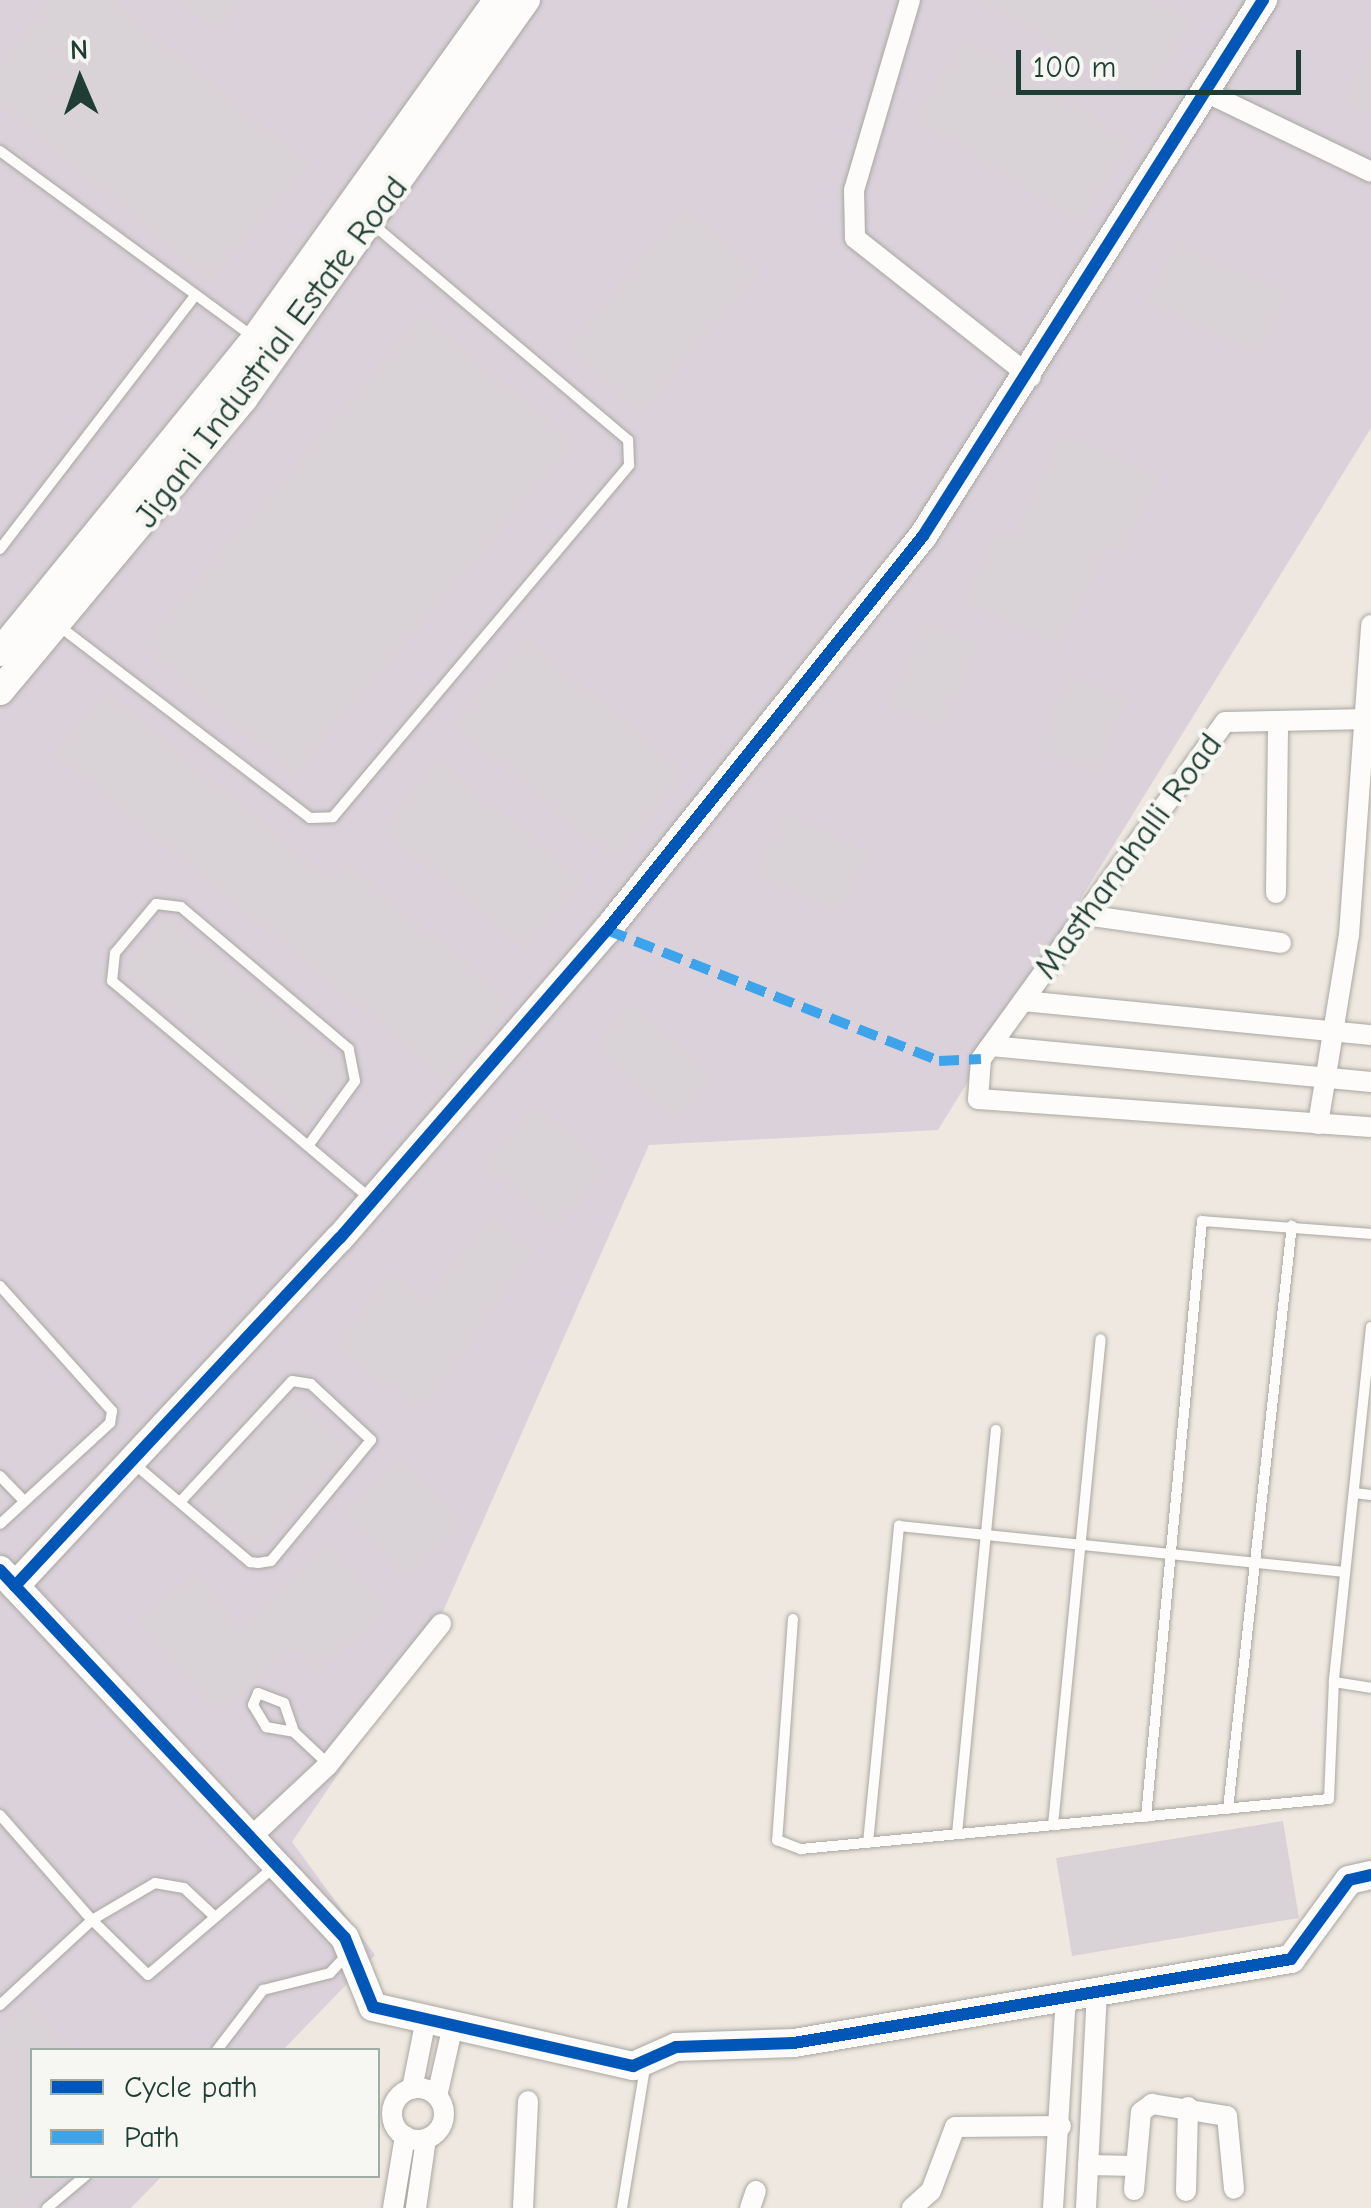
<!DOCTYPE html>
<style>
body{margin:0}
#map{position:relative;width:1371px;height:2208px;overflow:hidden;background:#efe8e0;font-family:"Comic Neue",sans-serif}
div>[style]{position:absolute}
[style*='--x']{left:calc(var(--x)*1px);top:calc(var(--y)*1px);width:calc(var(--w)*1px);rotate:calc(var(--a)*1deg)}
.industrial>*{inset:0;background:#dbd1db}
.building>*{inset:0;background:#d9d3d8}
.roads{filter:drop-shadow(0 0 2px #a9a8a2) drop-shadow(0 0 2px #a9a8a2)}
.lane>*{height:10px;margin:-5px;padding:0 5px;transform-origin:5px;border-radius:5px;background:#fdfcfa}
.street>*{height:20px;margin:-10px;padding:0 10px;transform-origin:10px;border-radius:10px;background:#fdfcfa}
.street>.ring{margin:-10px;padding:0;box-sizing:content-box;background:none;border:20px solid #fdfcfa;border-radius:50%}
.secondary>*{height:28px;margin:-14px;padding:0 14px;transform-origin:14px;border-radius:14px;background:#fdfcfa}
.quiet>*{height:10px;margin-top:-5px;transform-origin:0;background:repeating-linear-gradient(90deg,#3da4eb 0 20px,transparent 0 30px)}
.cycleway>*{height:12px;margin:-6px;padding:0 6px;transform-origin:6px;border-radius:6px;background:#0057b8}
span{translate:-50% -50%;white-space:nowrap;text-align:center;line-height:1.15;-webkit-text-stroke:9px #f6f6f2;paint-order:stroke}
.street-label{font-size:35px;color:#1f3d34}
.legend{position:absolute;left:30px;top:2048px;width:350px;height:130px;box-sizing:border-box;background:#f6f6f2;border:2px solid #a0aca6;margin:0;padding:12px 18px;list-style:none;font-size:30px;color:#1f3d34}
.legend li{display:flex;align-items:center;gap:20px;height:50px}
.legend b{width:50px;border:2px solid #a0aca6}
.north{position:absolute;left:30px;top:30px;width:100px;height:100px;-webkit-text-stroke:8px #f6f6f2;paint-order:stroke;rotate:358deg;font-size:28px;font-weight:700;line-height:40px;text-align:center;color:#1f3d34}
.north::after{content:'';display:block;margin:auto;width:35px;height:45px;background:#1f3d34;clip-path:polygon(50% 0,100% 100%,50% 72%,0 100%)}
.scale{position:absolute;left:1016px;top:50px;width:285px;height:45px;box-sizing:border-box;border:5px solid #1f3d34;border-top:0;padding-left:12px;font-size:30px;line-height:35px;white-space:nowrap;color:#1f3d34;-webkit-text-stroke:8px #f6f6f2;paint-order:stroke}
</style>
<div id="map">
<div class="industrial">
<i style="clip-path:polygon(0 0,1371px 0,1371px 428px,938px 1130px,649px 1145px,433px 1634px,292px 1842px,375px 1955px,283px 2050px,32px 2050px,32px 2176px,162px 2176px,131px 2208px,0 2208px)"></i>
</div>
<div class="building">
<i style="clip-path:polygon(51px 0,113px 0,311px 165px,211px 283px,0 107px,0 61px)"></i>
<i style="clip-path:polygon(177px 0,243px 0,218px 32px)"></i>
<i style="clip-path:polygon(977px 0,1159px 0,1194px 21px,1145px 100px)"></i>
<i style="clip-path:polygon(966px 36px,1133px 142px,1080px 224px,913px 119px)"></i>
<i style="clip-path:polygon(1371px 42px,1371px 117px,1344px 105px)"></i>
<i style="clip-path:polygon(685px 207px,762px 271px,641px 414px,564px 349px)"></i>
<i style="clip-path:polygon(1177px 240px,1290px 294px,1259px 356px,1147px 302px)"></i>
<i style="clip-path:polygon(422px 314px,576px 443px,294px 777px,139px 648px)"></i>
<i style="clip-path:polygon(1061px 430px,1161px 476px,1125px 554px,1108px 546px,1061px 647px,962px 601px,997px 525px,1014px 532px)"></i>
<i style="clip-path:polygon(924px 619px,982px 644px,944px 731px,886px 706px)"></i>
<i style="clip-path:polygon(526px 637px,688px 773px,614px 861px,452px 725px)"></i>
<i style="clip-path:polygon(1067px 673px,1129px 698px,1098px 775px,1035px 749px)"></i>
<i style="clip-path:polygon(107px 691px,331px 878px,346px 862px,515px 1003px,448px 1083px,53px 755px)"></i>
<i style="clip-path:polygon(439px 759px,585px 880px,526px 951px,380px 829px)"></i>
<i style="clip-path:polygon(783px 810px,872px 852px,841px 915px,752px 873px)"></i>
<i style="clip-path:polygon(166px 914px,342px 1061px,346px 1079px,305px 1126px,122px 971px)"></i>
<i style="clip-path:polygon(630px 1003px,716px 1076px,677px 1122px,591px 1049px)"></i>
<i style="clip-path:polygon(535px 1103px,611px 1170px,556px 1231px,480px 1164px)"></i>
<i style="clip-path:polygon(490px 1216px,534px 1251px,422px 1415px,333px 1346px,391px 1273px,425px 1299px)"></i>
<i style="clip-path:polygon(293px 1393px,352px 1449px,254px 1552px,197px 1497px)"></i>
<i style="clip-path:polygon(401px 1458px,465px 1525px,405px 1581px,341px 1514px)"></i>
<i style="clip-path:polygon(327px 1542px,390px 1608px,318px 1674px,295px 1649px,218px 1716px,136px 1622px,195px 1572px,240px 1624px)"></i>
<i style="clip-path:polygon(1283px 1821px,1299px 1918px,1072px 1956px,1056px 1858px)"></i>
<i style="clip-path:polygon(28px 1999px,73px 2050px,32px 2050px,32px 2176px,62px 2176px,24px 2208px,0 2208px,0 2024px)"></i>
</div>
<div class="roads">
<div class="lane">
<i style="--x:0;--y:151;--w:316;--a:36.3"></i>
<i style="--x:0;--y:549;--w:318;--a:-52.4"></i>
<i style="--x:59;--y:626;--w:316;--a:37.4"></i>
<i style="--x:310;--y:818;--w:23;--a:-2"></i>
<i style="--x:333;--y:817;--w:460;--a:-49.9"></i>
<i style="--x:629;--y:465;--w:25;--a:-92"></i>
<i style="--x:628;--y:440;--w:335;--a:-139.8"></i>
<i style="--x:308;--y:1146;--w:80;--a:-54.1"></i>
<i style="--x:355;--y:1081;--w:33;--a:-101"></i>
<i style="--x:349;--y:1049;--w:220;--a:-139.8"></i>
<i style="--x:181;--y:907;--w:25;--a:-173"></i>
<i style="--x:156;--y:904;--w:64;--a:129.9"></i>
<i style="--x:115;--y:953;--w:28;--a:96"></i>
<i style="--x:112;--y:981;--w:339;--a:40.1"></i>
<i style="--x:0;--y:1286;--w:168;--a:48.1"></i>
<i style="--x:112;--y:1411;--w:12;--a:99"></i>
<i style="--x:110;--y:1423;--w:149;--a:137.4"></i>
<i style="--x:1371;--y:1327;--w:357;--a:96"></i>
<i style="--x:1334;--y:1682;--w:37;--a:9"></i>
<i style="--x:132;--y:1462;--w:155;--a:40.3"></i>
<i style="--x:250;--y:1562;--w:8;--a:7"></i>
<i style="--x:258;--y:1563;--w:13;--a:-9"></i>
<i style="--x:271;--y:1561;--w:157;--a:-50.4"></i>
<i style="--x:371;--y:1440;--w:82;--a:-137"></i>
<i style="--x:311;--y:1384;--w:19;--a:-171"></i>
<i style="--x:292;--y:1381;--w:165;--a:132.8"></i>
<i style="--x:0;--y:1476;--w:35;--a:46"></i>
<i style="--x:1354;--y:1493;--w:17;--a:7"></i>
<i style="--x:793;--y:1619;--w:222;--a:94.1"></i>
<i style="--x:777;--y:1840;--w:26;--a:21"></i>
<i style="--x:801;--y:1849;--w:530;--a:-5.41"></i>
<i style="--x:1329;--y:1799;--w:117;--a:-87.6"></i>
<i style="--x:294;--y:1732;--w:31;--a:-109"></i>
<i style="--x:284;--y:1703;--w:28;--a:-159"></i>
<i style="--x:258;--y:1693;--w:13;--a:113"></i>
<i style="--x:253;--y:1705;--w:26;--a:59"></i>
<i style="--x:266;--y:1727;--w:28;--a:10"></i>
<i style="--x:294;--y:1732;--w:47;--a:43.3"></i>
<i style="--x:1228;--y:1809;--w:587;--a:-83.75"></i>
<i style="--x:0;--y:1815;--w:140;--a:48.8"></i>
<i style="--x:92;--y:1920;--w:73;--a:-30.4"></i>
<i style="--x:155;--y:1883;--w:29;--a:10"></i>
<i style="--x:184;--y:1888;--w:42;--a:43.1"></i>
<i style="--x:1146;--y:1817;--w:599;--a:-84.63"></i>
<i style="--x:1202;--y:1221;--w:169;--a:4.4"></i>
<i style="--x:1053;--y:1825;--w:488;--a:-84.4"></i>
<i style="--x:957;--y:1834;--w:406;--a:-84.5"></i>
<i style="--x:868;--y:1843;--w:319;--a:-84.4"></i>
<i style="--x:899;--y:1526;--w:448;--a:5.9"></i>
<i style="--x:0;--y:2005;--w:125;--a:-42.7"></i>
<i style="--x:92;--y:1920;--w:78;--a:44.5"></i>
<i style="--x:148;--y:1975;--w:165;--a:-40.6"></i>
<i style="--x:217;--y:2050;--w:76;--a:-52.5"></i>
<i style="--x:263;--y:1990;--w:69;--a:-14.2"></i>
<i style="--x:330;--y:1973;--w:25;--a:-47"></i>
<i style="--x:47;--y:2208;--w:50;--a:-40.1"></i>
<i style="--x:622;--y:2208;--w:143;--a:-80.7"></i>
</div>
<div class="street">
<i style="--x:910;--y:0;--w:198;--a:106.4"></i>
<i style="--x:854;--y:190;--w:48;--a:88.8"></i>
<i style="--x:855;--y:238;--w:224;--a:38.3"></i>
<i style="--x:1210;--y:94;--w:179;--a:25.8"></i>
<i style="--x:1371;--y:719;--w:146;--a:178.8"></i>
<i style="--x:1225;--y:722;--w:416;--a:125.9"></i>
<i style="--x:981;--y:1059;--w:40;--a:94.3"></i>
<i style="--x:978;--y:1099;--w:394;--a:4.1"></i>
<i style="--x:1276;--y:893;--w:172;--a:-89.3"></i>
<i style="--x:1085;--y:915;--w:198;--a:8.1"></i>
<i style="--x:1023;--y:1001;--w:350;--a:5.6"></i>
<i style="--x:991;--y:1046;--w:382;--a:5.4"></i>
<i style="--x:1318;--y:1124;--w:192;--a:-80.7"></i>
<i style="--x:1349;--y:935;--w:311;--a:-85.9"></i>
<i style="--x:249;--y:1839;--w:108;--a:-43.1"></i>
<i style="--x:328;--y:1765;--w:181;--a:-51.3"></i>
<i class="ring" style="left:392px;top:2088px;width:32px;height:32px"></i>
<i style="--x:412;--y:2089;--w:71;--a:-78.7"></i>
<i style="--x:437;--y:2096;--w:73;--a:-77.3"></i>
<i style="--x:1088;--y:2165;--w:48;--a:1.2"></i>
<i style="--x:1134;--y:2190;--w:78;--a:-84.9"></i>
<i style="--x:1141;--y:2112;--w:14;--a:-36"></i>
<i style="--x:1152;--y:2104;--w:76;--a:9.1"></i>
<i style="--x:1227;--y:2116;--w:73;--a:84.5"></i>
<i style="--x:1186;--y:2191;--w:84;--a:-88.6"></i>
<i style="--x:393;--y:2208;--w:73;--a:-80.5"></i>
<i style="--x:416;--y:2208;--w:70;--a:-81.8"></i>
<i style="--x:523;--y:2208;--w:107;--a:-87.3"></i>
<i style="--x:750;--y:2208;--w:18;--a:-71"></i>
<i style="--x:912;--y:2208;--w:25;--a:-42"></i>
<i style="--x:931;--y:2191;--w:68;--a:-69.4"></i>
<i style="--x:955;--y:2127;--w:106;--a:-0.5"></i>
<i style="--x:1053;--y:2208;--w:210;--a:-86.5"></i>
<i style="--x:1086;--y:2208;--w:216;--a:-87.1"></i>
</div>
<div class="secondary">
<i style="--x:0;--y:652;--w:404;--a:-50.8"></i>
<i style="--x:255;--y:339;--w:417;--a:-54.4"></i>
<i style="--x:0;--y:691;--w:381;--a:-50.2"></i>
<i style="--x:244;--y:398;--w:488;--a:-54.7"></i>
<i style="--x:0;--y:1570;--w:504;--a:46.85"></i>
<i style="--x:345;--y:1938;--w:74;--a:67.9"></i>
<i style="--x:373;--y:2007;--w:267;--a:12.8"></i>
<i style="--x:633;--y:2066;--w:47;--a:-23.8"></i>
<i style="--x:676;--y:2047;--w:118;--a:-1.9"></i>
<i style="--x:794;--y:2043;--w:504;--a:-9.59"></i>
<i style="--x:1291;--y:1959;--w:98;--a:-53.7"></i>
<i style="--x:1349;--y:1880;--w:23;--a:-13"></i>
<i style="--x:15;--y:1586;--w:476;--a:-47"></i>
<i style="--x:340;--y:1238;--w:408;--a:-49.1"></i>
<i style="--x:607;--y:930;--w:505;--a:-51.27"></i>
<i style="--x:923;--y:536;--w:635;--a:-57.61"></i>
</div>
</div>
<div class="quiet">
<i style="--x:607;--y:930;--w:357;--a:21.5"></i>
<i style="--x:939;--y:1061;--w:42;--a:-2.7"></i>
</div>
<div class="cycleway">
<i style="--x:0;--y:1570;--w:504;--a:46.85"></i>
<i style="--x:345;--y:1938;--w:74;--a:67.9"></i>
<i style="--x:373;--y:2007;--w:267;--a:12.8"></i>
<i style="--x:633;--y:2066;--w:47;--a:-23.8"></i>
<i style="--x:676;--y:2047;--w:118;--a:-1.9"></i>
<i style="--x:794;--y:2043;--w:504;--a:-9.59"></i>
<i style="--x:1291;--y:1959;--w:98;--a:-53.7"></i>
<i style="--x:1349;--y:1880;--w:23;--a:-13"></i>
<i style="--x:15;--y:1586;--w:476;--a:-47"></i>
<i style="--x:340;--y:1238;--w:408;--a:-49.1"></i>
<i style="--x:607;--y:930;--w:505;--a:-51.27"></i>
<i style="--x:923;--y:536;--w:635;--a:-57.61"></i>
</div>
<div class="street-label">
<span style="left:271px;top:352px;rotate:-53deg">Jigani Industrial Estate Road</span>
<span style="left:1128px;top:856px;rotate:-54deg">Masthanahalli Road</span>
</div>
<ul class="legend">
<li><b style="height:12px;background:#0057b8"></b>Cycle path</li>
<li><b style="height:12px;background:#3da4eb"></b>Path</li>
</ul>
<div class="north">N</div>
<div class="scale">100 m</div>
</div>
